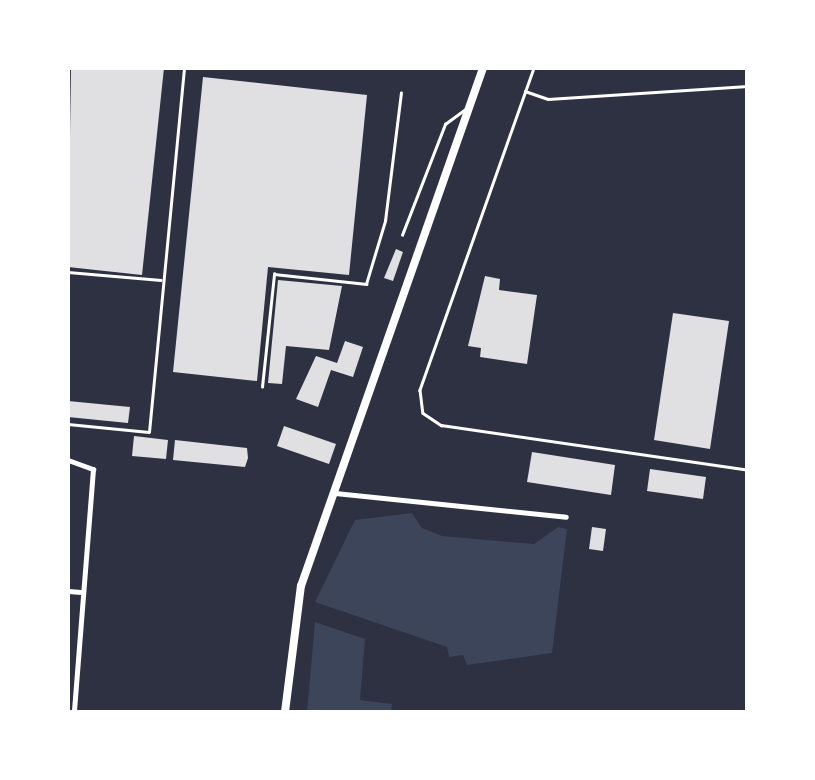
<!DOCTYPE html>
<style>
body{margin:0}
#map{position:relative;width:815px;height:780px;overflow:hidden;background:#2d3142;font-family:"Alegreya Sans",sans-serif}
div>[style]{position:absolute}
[style*='--x']{left:calc(var(--x)*1px);top:calc(var(--y)*1px);width:calc(var(--w)*1px);rotate:calc(var(--a)*1deg)}
.green>*{inset:0;background:#3c4559}
.building>*{inset:0;background:#e0e0e3}
.service>*{height:2.5px;margin:-1.25px;padding:0 1.25px;transform-origin:1.25px;border-radius:1.25px;background:#fff}
.minor>*{height:5px;margin:-2.5px;padding:0 2.5px;transform-origin:2.5px;border-radius:2.5px;background:#fff}
.secondary>*{height:8px;margin:-4px;padding:0 4px;transform-origin:4px;border-radius:4px;background:#fff}
span{translate:-50% -50%;white-space:nowrap;text-align:center;line-height:1.15;-webkit-text-stroke:8px #fff;paint-order:stroke}
.frame{position:absolute;inset:0;border:70px solid #fff;pointer-events:none}
</style>
<div id="map">
<div class="green">
<i style="clip-path:polygon(412px 513px,422px 528px,442px 536px,534px 544px,558px 527px,567px 529px,552px 653px,467px 665px,463px 655px,449px 657px,447px 647px,315px 602px,355px 520px)"></i>
<i style="clip-path:polygon(315px 622px,365px 639px,360px 700px,392px 704px,391px 712px,307px 712px)"></i>
</div>
<div class="building">
<i style="clip-path:polygon(71px 68px,164px 68px,142px 275px,68px 267px)"></i>
<i style="clip-path:polygon(203px 77px,367px 95px,349px 275px,268px 267px,257px 381px,173px 372px)"></i>
<i style="clip-path:polygon(396px 249px,403px 252px,393px 281px,384px 278px)"></i>
<i style="clip-path:polygon(485px 276px,500px 279px,499px 290px,537px 295px,527px 364px,480px 357px,481px 348px,468px 346px)"></i>
<i style="clip-path:polygon(278px 280px,342px 286px,329px 350px,286px 346px,282px 384px,268px 383px)"></i>
<i style="clip-path:polygon(673px 313px,729px 321px,710px 449px,654px 440px)"></i>
<i style="clip-path:polygon(345px 341px,363px 347px,353px 377px,331px 370px,318px 407px,296px 399px,316px 356px,337px 363px)"></i>
<i style="clip-path:polygon(68px 401px,130px 407px,128px 423px,68px 417px)"></i>
<i style="clip-path:polygon(284px 426px,336px 444px,329px 464px,277px 446px)"></i>
<i style="clip-path:polygon(134px 436px,168px 440px,166px 459px,132px 456px)"></i>
<i style="clip-path:polygon(175px 440px,247px 448px,248px 458px,245px 467px,173px 460px)"></i>
<i style="clip-path:polygon(532px 452px,615px 465px,611px 495px,527px 482px)"></i>
<i style="clip-path:polygon(650px 469px,706px 477px,703px 499px,647px 491px)"></i>
<i style="clip-path:polygon(592px 527px,606px 529px,603px 551px,589px 549px)"></i>
</div>
<div class="service">
<i style="--x:534;--y:68;--w:342;--a:109.5"></i>
<i style="--x:420;--y:390;--w:23;--a:83"></i>
<i style="--x:423;--y:413;--w:22;--a:34"></i>
<i style="--x:441;--y:425;--w:310;--a:8.3"></i>
<i style="--x:525;--y:91;--w:24;--a:19"></i>
<i style="--x:548;--y:99;--w:200;--a:-3.7"></i>
<i style="--x:402;--y:235;--w:119;--a:-68.8"></i>
<i style="--x:445;--y:124;--w:24;--a:-36"></i>
<i style="--x:68;--y:272;--w:93;--a:4.9"></i>
<i style="--x:262;--y:387;--w:114;--a:-83.9"></i>
<i style="--x:274;--y:274;--w:93;--a:6.2"></i>
<i style="--x:366;--y:284;--w:66;--a:-73.2"></i>
<i style="--x:385;--y:221;--w:129;--a:-82.9"></i>
<i style="--x:68;--y:424;--w:81;--a:5.6"></i>
<i style="--x:149;--y:432;--w:366;--a:-84.5"></i>
</div>
<div class="minor">
<i style="--x:68;--y:460;--w:27;--a:20"></i>
<i style="--x:93;--y:469;--w:244;--a:94.5"></i>
<i style="--x:335;--y:493;--w:232;--a:5.9"></i>
<i style="--x:68;--y:591;--w:13;--a:4"></i>
</div>
<div class="secondary">
<i style="--x:285;--y:712;--w:127;--a:-82.8"></i>
<i style="--x:301;--y:586;--w:549;--a:-70.64"></i>
</div>
<div class="frame"></div>
</div>
